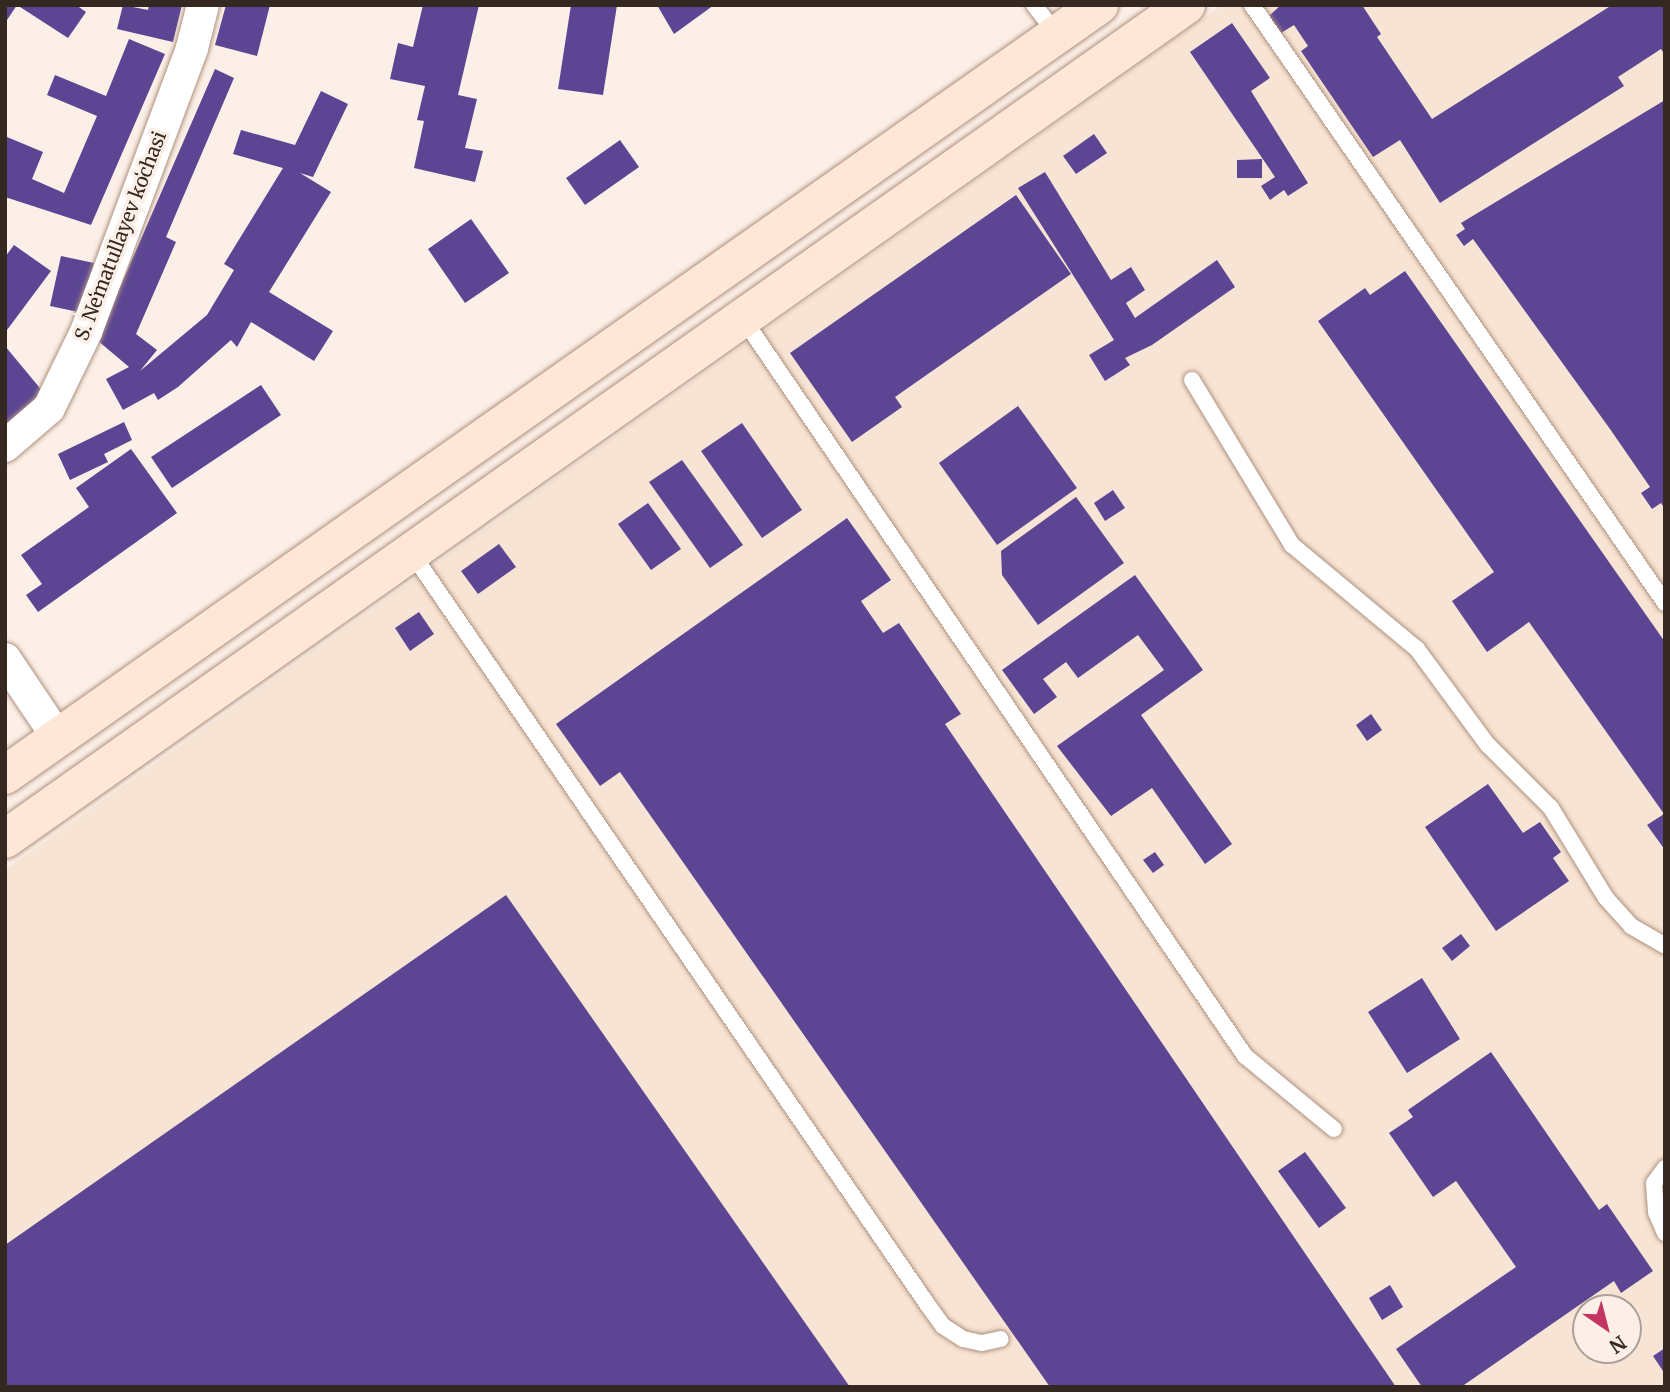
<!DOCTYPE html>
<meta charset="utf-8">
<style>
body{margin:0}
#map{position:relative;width:1670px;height:1392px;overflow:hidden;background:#fcefe7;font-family:Merriweather,serif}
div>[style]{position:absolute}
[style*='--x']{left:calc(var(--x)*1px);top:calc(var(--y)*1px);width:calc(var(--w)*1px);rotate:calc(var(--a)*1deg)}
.industrial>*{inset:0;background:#f8e4d4}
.building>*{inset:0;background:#5c4694}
.roads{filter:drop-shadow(0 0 2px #ae917f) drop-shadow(0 0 2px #ae917f)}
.service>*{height:16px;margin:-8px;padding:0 8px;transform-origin:8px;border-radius:8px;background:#fff}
.minor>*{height:32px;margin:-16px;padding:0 16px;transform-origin:16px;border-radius:16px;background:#fff}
.secondary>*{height:38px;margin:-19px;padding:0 19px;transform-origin:19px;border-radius:19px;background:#ffe7d8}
span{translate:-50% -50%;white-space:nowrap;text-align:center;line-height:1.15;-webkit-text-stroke:7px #fcefe7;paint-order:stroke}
.street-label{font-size:19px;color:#342821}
.frame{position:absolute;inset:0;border:7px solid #342821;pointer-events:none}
.north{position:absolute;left:1572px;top:1294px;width:70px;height:70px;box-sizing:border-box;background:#fcefe7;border:2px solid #ac9f98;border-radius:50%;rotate:145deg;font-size:19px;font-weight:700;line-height:28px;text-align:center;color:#342821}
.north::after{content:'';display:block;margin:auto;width:24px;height:32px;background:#c43661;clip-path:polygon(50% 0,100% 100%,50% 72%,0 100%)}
</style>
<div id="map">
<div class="industrial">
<i style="clip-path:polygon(evenodd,1222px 5px,1665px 5px,1665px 1387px,5px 1387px,5px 870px,1222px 5px,1586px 1308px,1628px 1308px,1628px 1350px,1586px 1350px,1586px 1308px)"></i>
</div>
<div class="building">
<i style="clip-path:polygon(5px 5px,17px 5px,5px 23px)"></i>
<i style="clip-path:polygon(17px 5px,76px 5px,86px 12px,68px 38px)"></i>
<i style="clip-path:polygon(123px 5px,148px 10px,149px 5px,182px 5px,173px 42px,117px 29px)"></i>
<i style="clip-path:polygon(226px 5px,270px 5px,257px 56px,215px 45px)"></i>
<i style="clip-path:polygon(423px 5px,479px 5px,458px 95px,477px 99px,465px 148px,483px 151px,475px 182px,414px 168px,424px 121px,417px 120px,425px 86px,390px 79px,398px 43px,413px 47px)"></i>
<i style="clip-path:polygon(571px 5px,617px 5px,603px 95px,558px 89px)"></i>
<i style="clip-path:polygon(657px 5px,714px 5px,674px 34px)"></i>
<i style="clip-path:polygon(1281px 5px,1362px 5px,1381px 34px,1377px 37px,1432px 119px,1612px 5px,1665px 5px,1665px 55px,1661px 49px,1618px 77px,1624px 86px,1440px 203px,1400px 140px,1373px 157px,1301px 51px,1308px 46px,1294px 25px,1281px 33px,1269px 16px)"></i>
<i style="clip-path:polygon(1232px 23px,1270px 78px,1251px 91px,1308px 183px,1288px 196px,1284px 190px,1270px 200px,1261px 186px,1275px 177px,1190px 52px)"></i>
<i style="clip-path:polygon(129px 39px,165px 54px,91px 225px,5px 197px,7px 137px,43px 152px,32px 179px,64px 193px,97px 116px,47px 95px,55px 75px,106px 96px)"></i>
<i style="clip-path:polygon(215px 69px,234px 78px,166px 237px,176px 242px,136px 334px,157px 350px,140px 371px,207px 315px,234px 270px,224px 264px,283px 168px,233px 154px,241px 130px,295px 145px,321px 91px,348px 104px,313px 177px,300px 173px,331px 192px,269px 292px,333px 331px,314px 361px,251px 322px,237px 347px,231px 340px,178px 387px,158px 400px,154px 393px,123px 410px,106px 379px,129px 367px,97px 340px)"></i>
<i style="clip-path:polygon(1665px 100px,1665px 509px,1661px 503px,1652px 509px,1641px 493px,1650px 487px,1610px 429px,1473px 239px,1464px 246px,1456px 235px,1465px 229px,1461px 223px)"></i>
<i style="clip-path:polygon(1094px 134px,1107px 153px,1076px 174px,1063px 156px)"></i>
<i style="clip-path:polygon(620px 140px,639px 167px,585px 205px,566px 178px)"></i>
<i style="clip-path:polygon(1262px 159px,1262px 178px,1237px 178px,1237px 160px)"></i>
<i style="clip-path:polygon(1045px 172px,1111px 280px,1131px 267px,1145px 290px,1126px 303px,1135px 318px,1217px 260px,1235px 287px,1152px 345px,1125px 358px,1130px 365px,1105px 381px,1089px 355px,1114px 340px,1018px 188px)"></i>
<i style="clip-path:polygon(1016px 195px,1071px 274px,895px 397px,902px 407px,852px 442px,790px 353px)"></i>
<i style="clip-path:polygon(471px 219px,509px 273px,465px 303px,428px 249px)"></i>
<i style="clip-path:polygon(14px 245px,51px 271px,7px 330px,5px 257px)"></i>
<i style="clip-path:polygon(61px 256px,94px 263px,83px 313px,50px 306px)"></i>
<i style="clip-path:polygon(1405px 271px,1665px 642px,1665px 850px,1647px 825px,1664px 814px,1529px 622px,1487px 652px,1452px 601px,1494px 572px,1318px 321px,1365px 288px,1370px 295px)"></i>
<i style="clip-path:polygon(5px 346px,44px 393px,5px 425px)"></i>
<i style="clip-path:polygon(261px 385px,281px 415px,172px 488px,151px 457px)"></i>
<i style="clip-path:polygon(1018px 406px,1077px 488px,997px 545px,939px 463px)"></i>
<i style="clip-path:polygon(124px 422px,132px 440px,104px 454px,108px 462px,70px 480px,58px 454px)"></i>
<i style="clip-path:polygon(742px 423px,802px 510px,762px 538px,701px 451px)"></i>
<i style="clip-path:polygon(131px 449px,177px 513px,38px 612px,26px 595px,42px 584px,21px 555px,89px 507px,76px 488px)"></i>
<i style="clip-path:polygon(682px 460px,743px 545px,710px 568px,649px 482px)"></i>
<i style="clip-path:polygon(1113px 490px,1125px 508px,1105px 521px,1094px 503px)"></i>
<i style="clip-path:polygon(1076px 497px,1124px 563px,1038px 625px,1002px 575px,1001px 551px)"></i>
<i style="clip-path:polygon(648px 503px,681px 549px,651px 570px,618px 524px)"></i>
<i style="clip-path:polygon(847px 518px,891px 580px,861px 601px,883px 633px,899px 623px,961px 714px,945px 724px,1396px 1387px,1050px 1387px,620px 772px,600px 786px,556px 724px)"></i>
<i style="clip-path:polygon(499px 544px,516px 567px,478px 594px,461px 571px)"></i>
<i style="clip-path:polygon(1135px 575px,1203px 670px,1141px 715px,1232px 844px,1205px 864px,1152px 788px,1111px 816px,1057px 746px,1164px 670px,1138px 635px,1078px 678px,1066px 662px,1043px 679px,1057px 697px,1034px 714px,1002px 670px)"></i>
<i style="clip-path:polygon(419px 612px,434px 634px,410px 651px,395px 628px)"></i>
<i style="clip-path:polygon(1371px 714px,1382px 730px,1367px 741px,1356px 725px)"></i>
<i style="clip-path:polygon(1488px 784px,1523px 833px,1540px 822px,1561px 852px,1553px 858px,1569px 881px,1496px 931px,1425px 827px)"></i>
<i style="clip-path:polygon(1155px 852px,1164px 865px,1153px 873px,1143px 860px)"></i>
<i style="clip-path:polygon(506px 895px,850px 1387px,5px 1387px,5px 1245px)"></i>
<i style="clip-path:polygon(1461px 934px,1470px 946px,1452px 961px,1442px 948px)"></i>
<i style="clip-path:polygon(1422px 978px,1460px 1039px,1407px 1073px,1368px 1012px)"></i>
<i style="clip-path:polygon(1491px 1052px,1599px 1210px,1607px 1204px,1653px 1271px,1621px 1293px,1614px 1281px,1461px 1387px,1422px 1387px,1396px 1349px,1516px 1267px,1456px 1181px,1433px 1197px,1389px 1133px,1413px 1117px,1408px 1110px)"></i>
<i style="clip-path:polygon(1305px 1152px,1346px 1208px,1319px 1228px,1278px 1171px)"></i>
<i style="clip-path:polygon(1390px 1285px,1403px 1307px,1382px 1320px,1369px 1298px)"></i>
<i style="clip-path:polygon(1665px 1348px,1665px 1374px,1653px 1356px)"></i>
</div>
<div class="roads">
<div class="service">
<i style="--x:1034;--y:5;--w:37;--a:52"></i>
<i style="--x:1252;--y:5;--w:727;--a:55.37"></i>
<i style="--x:742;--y:317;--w:894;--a:55.76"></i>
<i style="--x:1245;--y:1056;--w:115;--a:39.4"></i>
<i style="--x:1192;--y:380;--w:193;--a:58.8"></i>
<i style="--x:1292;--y:545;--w:163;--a:39.8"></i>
<i style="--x:1417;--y:649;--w:118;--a:53.6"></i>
<i style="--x:1487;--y:744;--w:91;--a:45"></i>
<i style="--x:1551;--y:808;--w:105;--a:58.6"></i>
<i style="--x:1606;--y:898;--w:38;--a:48"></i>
<i style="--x:1631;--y:926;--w:39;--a:30"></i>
<i style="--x:411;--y:552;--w:912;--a:55.54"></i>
<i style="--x:927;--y:1304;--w:27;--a:54"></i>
<i style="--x:943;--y:1326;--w:24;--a:33"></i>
<i style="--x:963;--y:1339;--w:19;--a:12"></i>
<i style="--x:982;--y:1343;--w:19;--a:-12"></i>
<i style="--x:1665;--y:1168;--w:19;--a:126"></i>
<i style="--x:1654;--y:1183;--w:29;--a:86"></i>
<i style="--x:1656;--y:1212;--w:23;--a:67"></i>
</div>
<div class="minor">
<i style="--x:5;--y:446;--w:58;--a:-40.8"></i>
<i style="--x:49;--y:408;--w:85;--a:-64"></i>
<i style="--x:86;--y:332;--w:303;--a:-69.5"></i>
<i style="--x:192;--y:48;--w:44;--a:-75.7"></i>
<i style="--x:5;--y:659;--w:95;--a:56.1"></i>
</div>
<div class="secondary">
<i style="--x:5;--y:775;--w:1338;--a:-35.14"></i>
<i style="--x:5;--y:839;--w:1446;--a:-35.23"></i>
</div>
</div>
<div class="street-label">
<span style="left:121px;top:236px;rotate:-69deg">S. Neʻmatullayev koʻchasi</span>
</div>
<div class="frame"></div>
<div class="north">N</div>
</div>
